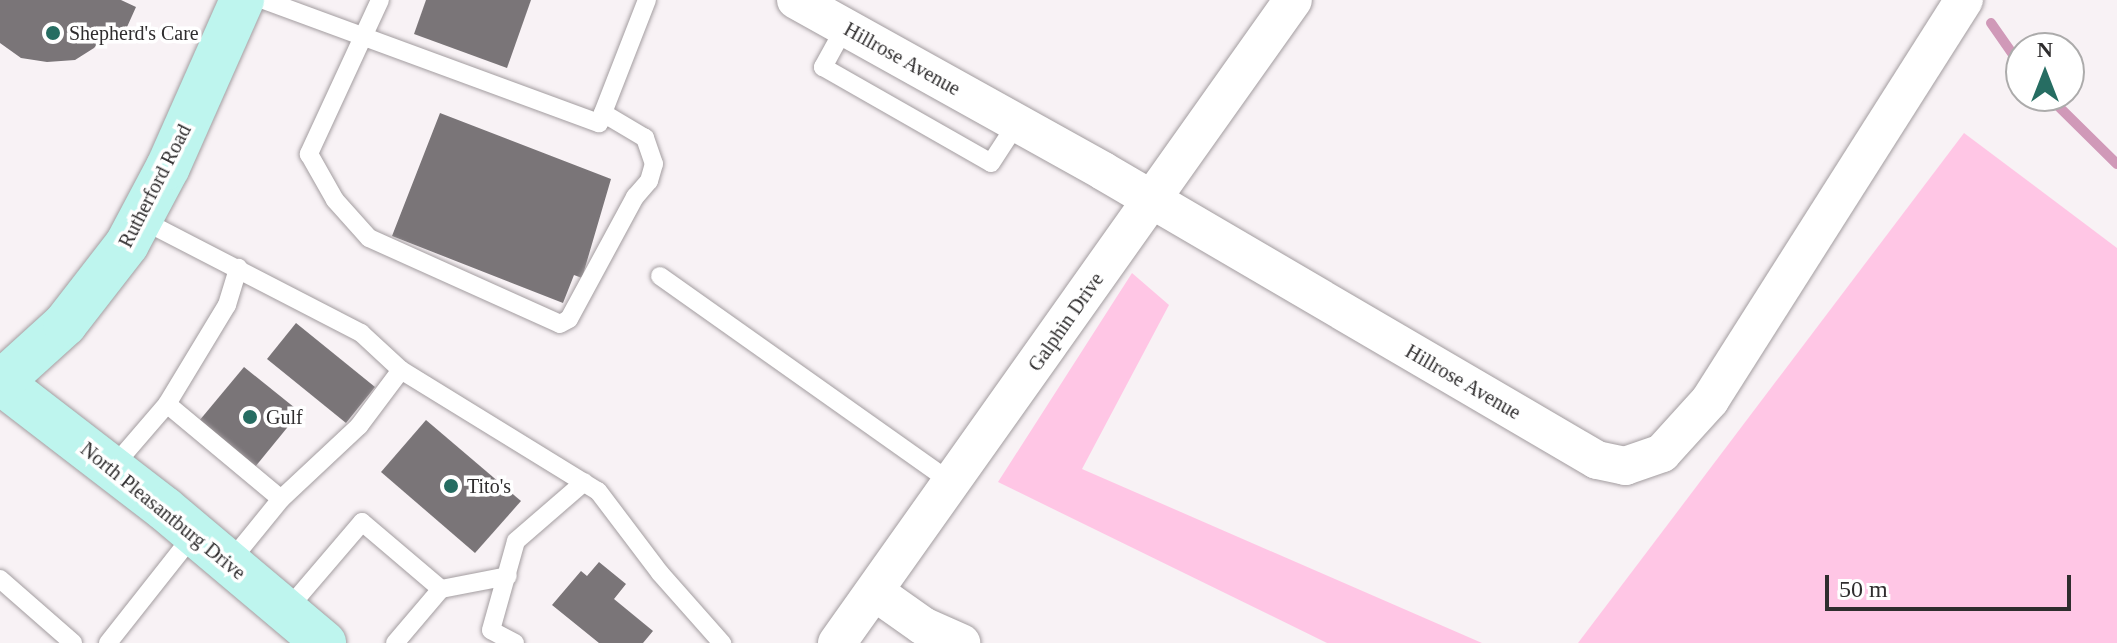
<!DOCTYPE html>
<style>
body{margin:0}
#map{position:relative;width:2117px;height:643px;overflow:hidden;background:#f8f2f5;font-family:Georgia,serif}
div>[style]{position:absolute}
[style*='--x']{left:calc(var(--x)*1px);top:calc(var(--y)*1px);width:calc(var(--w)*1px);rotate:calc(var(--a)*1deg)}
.green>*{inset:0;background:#ffc6e5}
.stream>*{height:10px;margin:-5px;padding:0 5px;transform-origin:5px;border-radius:5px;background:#d099b8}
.building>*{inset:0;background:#7a7578}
.roads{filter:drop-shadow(0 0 2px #a39da0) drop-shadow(0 0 2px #a39da0)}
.lane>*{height:18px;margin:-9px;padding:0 9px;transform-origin:9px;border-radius:9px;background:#fff}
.street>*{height:38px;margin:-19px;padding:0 19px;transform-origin:19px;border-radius:19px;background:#fff}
.secondary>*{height:44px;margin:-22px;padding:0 22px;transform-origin:22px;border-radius:22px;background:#bef5ee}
.dots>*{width:22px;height:22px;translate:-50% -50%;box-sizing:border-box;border:4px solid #fff;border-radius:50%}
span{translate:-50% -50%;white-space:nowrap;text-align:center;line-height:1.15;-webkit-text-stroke:7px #fff;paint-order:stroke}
.poi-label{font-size:20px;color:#2f2d2e}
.left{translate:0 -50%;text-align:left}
.street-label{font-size:20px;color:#2f2d2e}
.north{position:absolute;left:2005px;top:32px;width:80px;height:80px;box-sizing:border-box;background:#fff;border:2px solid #acabab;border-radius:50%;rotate:0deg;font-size:22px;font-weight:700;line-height:32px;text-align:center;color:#2f2d2e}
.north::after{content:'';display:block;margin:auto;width:28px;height:36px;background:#266d62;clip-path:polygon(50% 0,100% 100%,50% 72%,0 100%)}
.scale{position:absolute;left:1825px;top:575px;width:246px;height:36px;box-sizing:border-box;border:4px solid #2f2d2e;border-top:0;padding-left:10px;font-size:24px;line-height:28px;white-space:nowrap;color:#2f2d2e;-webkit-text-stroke:6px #fff;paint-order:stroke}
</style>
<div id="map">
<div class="green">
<i style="clip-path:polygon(1964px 133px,2117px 248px,2117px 643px,1578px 643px)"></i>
<i style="clip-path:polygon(1132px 273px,1169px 305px,1082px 469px,1482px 643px,1327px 643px,998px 482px)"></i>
</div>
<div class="stream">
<i style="--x:1991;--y:23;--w:52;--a:55.1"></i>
<i style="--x:2048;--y:96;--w:97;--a:44.6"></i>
</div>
<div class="building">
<i style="clip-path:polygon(0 0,121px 0,136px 7px,123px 36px,109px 30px,94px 48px,75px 60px,47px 62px,21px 58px,0 43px)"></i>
<i style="clip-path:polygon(426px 0,531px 0,507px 68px,414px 34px)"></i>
<i style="clip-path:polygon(440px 113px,611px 179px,582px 278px,574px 275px,563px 303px,392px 236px)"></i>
<i style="clip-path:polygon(296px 323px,375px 387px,346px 423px,267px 359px)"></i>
<i style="clip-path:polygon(244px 367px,300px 412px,255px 467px,199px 421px)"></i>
<i style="clip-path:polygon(426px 420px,521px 501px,475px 553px,381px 472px)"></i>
<i style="clip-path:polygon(599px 562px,626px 584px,614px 599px,653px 631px,643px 643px,599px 643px,552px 605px,581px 571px,587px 576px)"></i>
</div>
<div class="roads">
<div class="lane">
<i style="--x:264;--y:0;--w:357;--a:20.2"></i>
<i style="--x:599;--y:123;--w:132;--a:-68.7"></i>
<i style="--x:380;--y:0;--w:170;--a:114.8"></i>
<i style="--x:309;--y:154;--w:53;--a:60.5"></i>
<i style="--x:335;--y:200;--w:51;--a:48.2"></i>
<i style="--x:369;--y:238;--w:209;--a:24.2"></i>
<i style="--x:560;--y:324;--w:10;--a:-29"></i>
<i style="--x:569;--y:319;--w:139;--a:-61.6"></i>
<i style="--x:635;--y:197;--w:21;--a:-49"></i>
<i style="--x:649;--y:181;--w:18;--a:-74"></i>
<i style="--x:654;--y:164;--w:28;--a:-109"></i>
<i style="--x:645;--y:138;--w:49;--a:-149.2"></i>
<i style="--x:845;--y:27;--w:46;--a:118.8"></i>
<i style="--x:823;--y:67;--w:193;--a:29.7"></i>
<i style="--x:991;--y:163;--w:48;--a:-57"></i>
<i style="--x:140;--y:219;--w:249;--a:27.3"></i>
<i style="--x:361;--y:333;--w:54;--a:42.8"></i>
<i style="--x:401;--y:370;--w:70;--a:126.9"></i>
<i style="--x:359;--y:426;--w:107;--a:136.9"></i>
<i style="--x:281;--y:499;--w:82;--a:129.1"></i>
<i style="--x:660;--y:276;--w:358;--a:35.3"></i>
<i style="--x:401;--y:370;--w:231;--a:31.6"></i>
<i style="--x:598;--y:491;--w:103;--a:52.9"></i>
<i style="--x:660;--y:573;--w:94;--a:48.5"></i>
<i style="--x:167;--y:404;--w:148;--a:39.8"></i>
<i style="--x:112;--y:468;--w:84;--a:-49.3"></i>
<i style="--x:167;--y:404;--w:116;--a:-58.8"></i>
<i style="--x:227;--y:305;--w:39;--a:-73"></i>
<i style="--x:0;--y:579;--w:97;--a:41.2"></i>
<i style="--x:441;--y:589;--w:68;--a:-11"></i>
<i style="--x:286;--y:611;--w:117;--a:-49.5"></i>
<i style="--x:362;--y:522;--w:104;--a:40.3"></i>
<i style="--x:441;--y:589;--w:71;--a:130.4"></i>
<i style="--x:108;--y:643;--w:139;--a:-51.7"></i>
<i style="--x:515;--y:643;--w:27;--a:-152"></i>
<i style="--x:491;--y:630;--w:92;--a:-74.3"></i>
<i style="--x:516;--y:541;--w:90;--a:-40.9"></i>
</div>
<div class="street">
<i style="--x:796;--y:0;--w:351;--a:29.1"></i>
<i style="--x:1103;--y:171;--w:572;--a:30.33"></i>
<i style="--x:1597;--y:460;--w:29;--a:12"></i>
<i style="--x:1625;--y:466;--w:39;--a:-19"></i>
<i style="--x:1662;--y:453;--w:72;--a:-47.8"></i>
<i style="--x:1710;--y:400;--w:474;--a:-57.6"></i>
<i style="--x:875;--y:592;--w:59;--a:35.3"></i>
<i style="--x:923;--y:626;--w:42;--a:24.1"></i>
<i style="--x:837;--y:643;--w:788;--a:-54.66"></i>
</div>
<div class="secondary">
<i style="--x:0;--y:382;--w:208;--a:37.6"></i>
<i style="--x:165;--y:509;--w:208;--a:40.1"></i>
<i style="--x:0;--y:383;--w:88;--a:-42.2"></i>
<i style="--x:65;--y:324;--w:101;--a:-52.2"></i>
<i style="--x:127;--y:244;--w:87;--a:-62"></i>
<i style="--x:168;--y:167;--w:183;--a:-66.1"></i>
</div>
</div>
<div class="dots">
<i style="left:53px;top:33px;background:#266d62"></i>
<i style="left:250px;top:417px;background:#266d62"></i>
<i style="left:451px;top:486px;background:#266d62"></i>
</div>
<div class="poi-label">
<span class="left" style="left:69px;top:33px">Shepherd's Care</span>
<span class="left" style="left:266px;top:417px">Gulf</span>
<span class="left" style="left:467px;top:486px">Tito's</span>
</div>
<div class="street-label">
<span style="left:902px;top:59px;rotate:29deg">Hillrose Avenue</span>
<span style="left:155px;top:186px;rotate:-63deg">Rutherford Road</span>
<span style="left:1066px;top:322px;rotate:-55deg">Galphin Drive</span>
<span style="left:1463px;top:382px;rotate:30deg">Hillrose Avenue</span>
<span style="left:163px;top:511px;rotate:39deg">North Pleasantburg Drive</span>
</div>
<div class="north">N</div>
<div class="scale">50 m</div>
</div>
